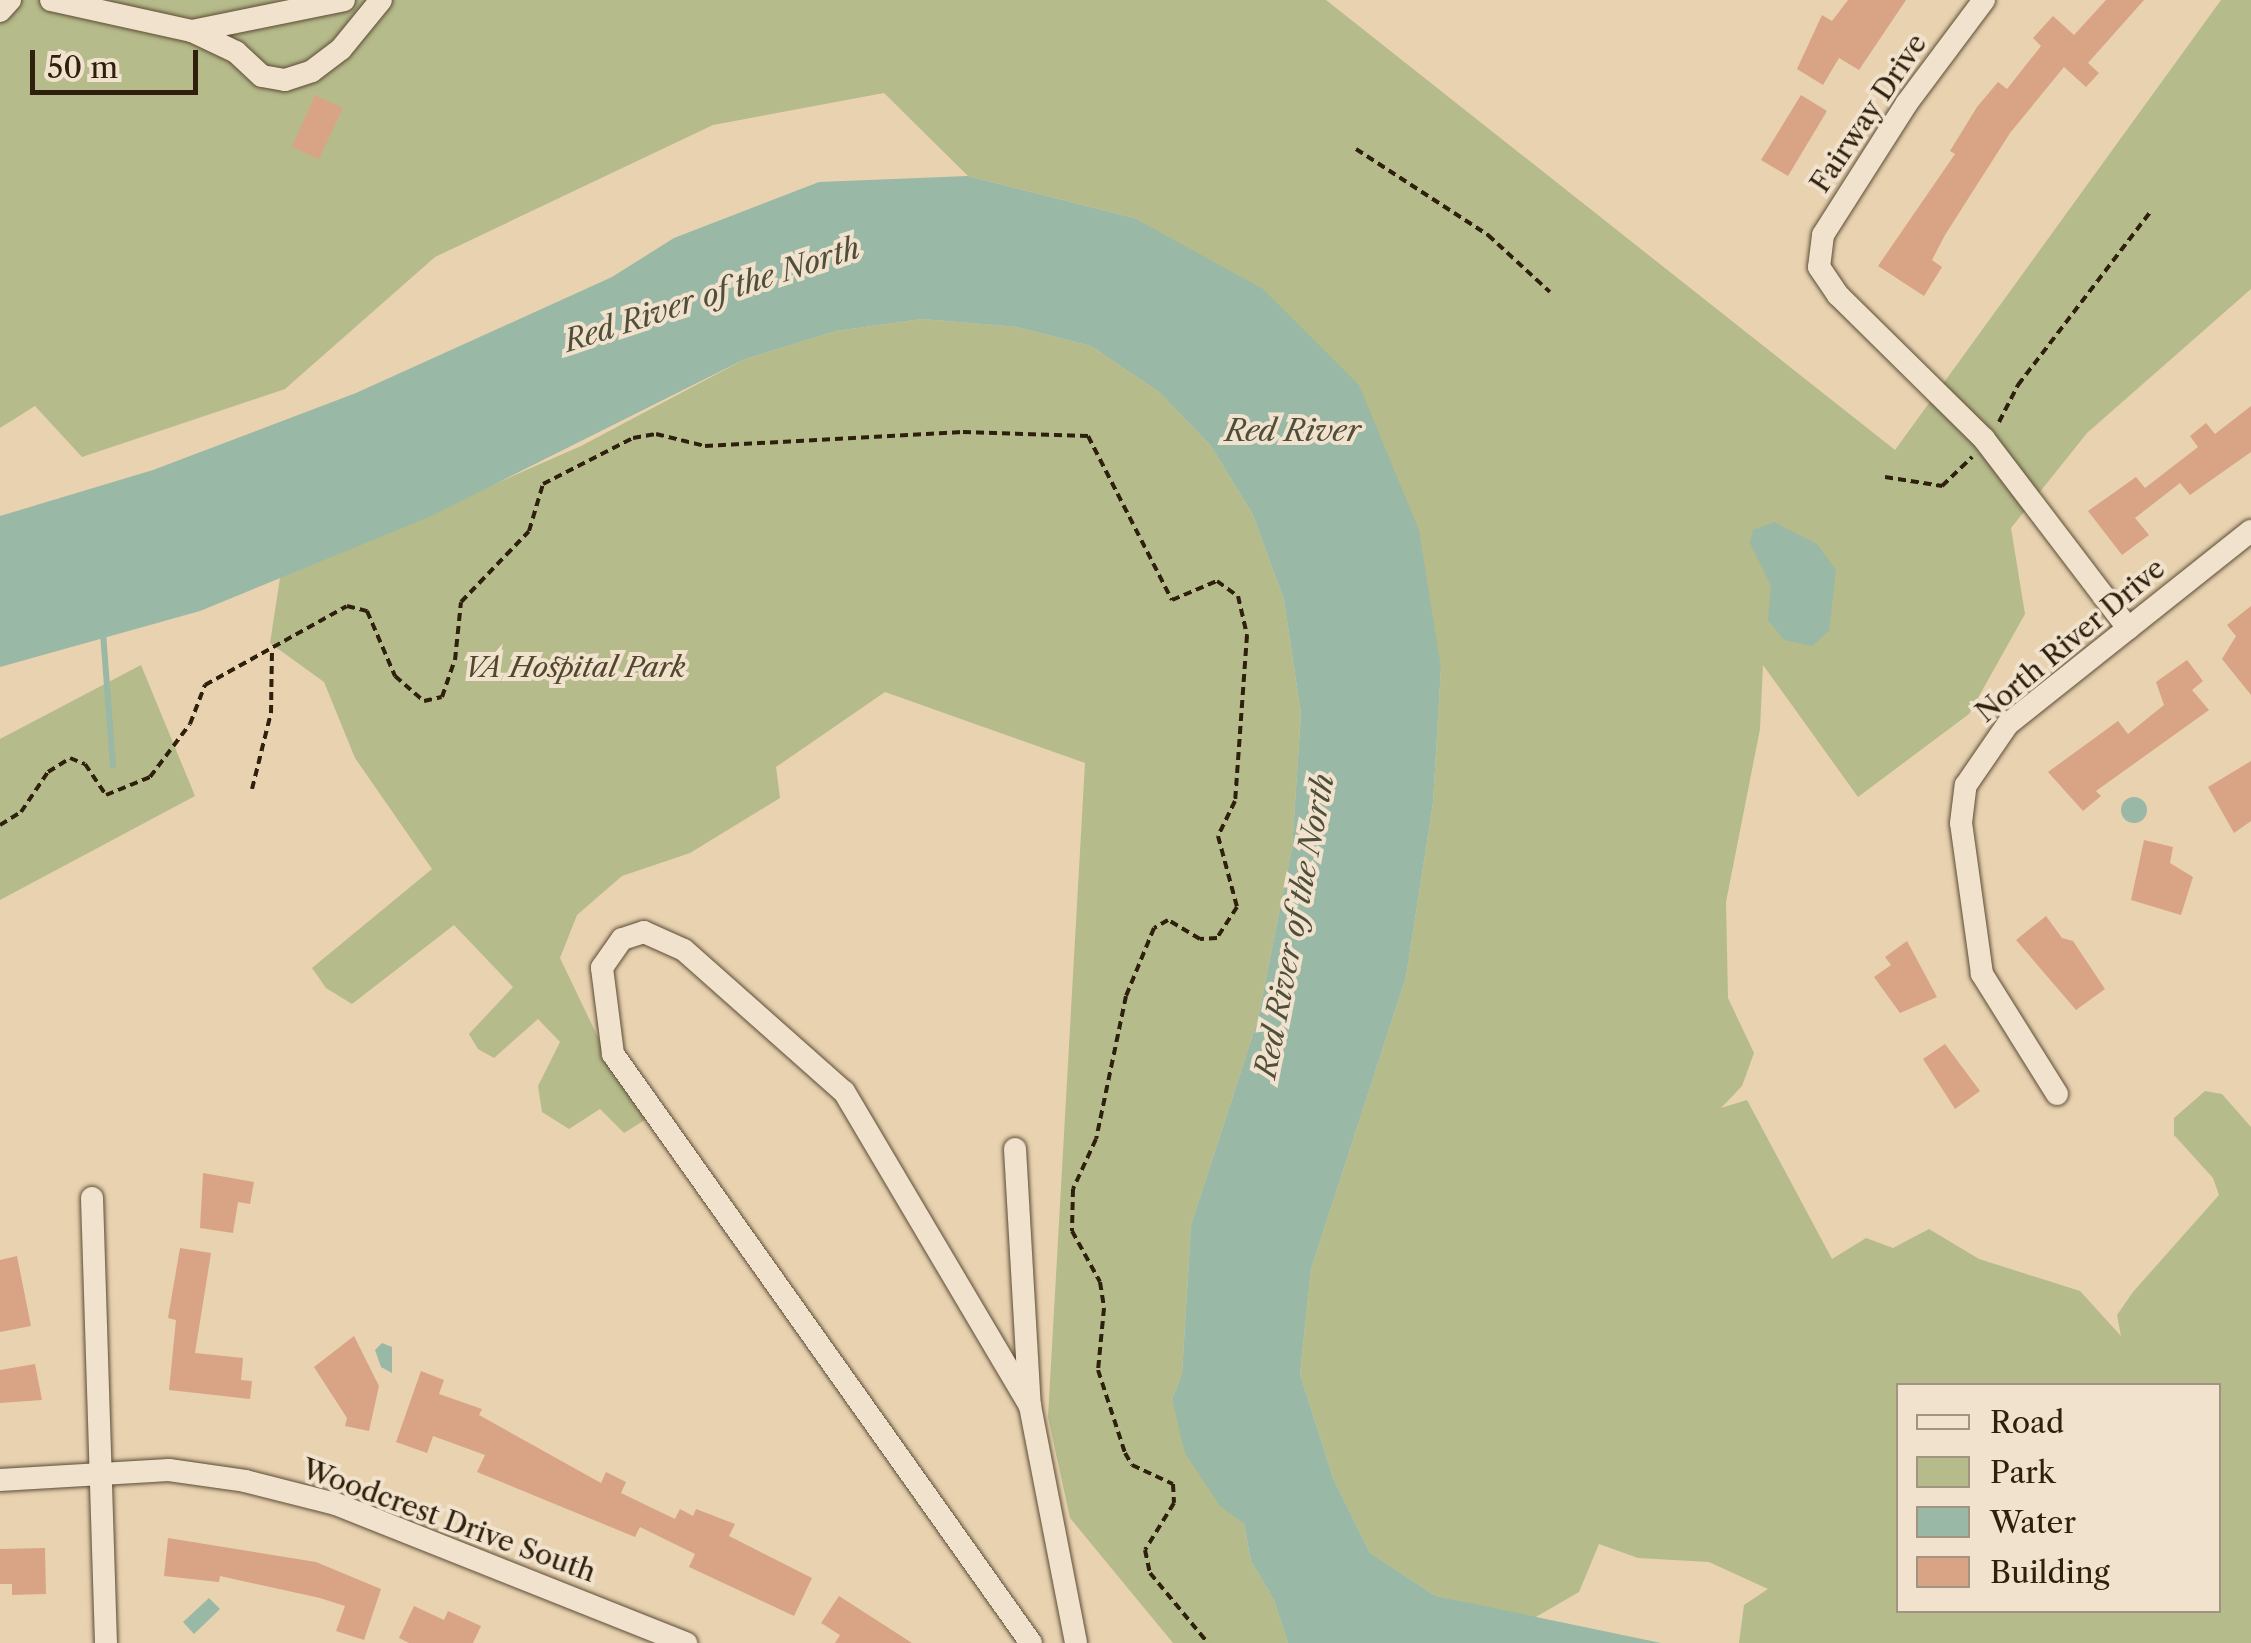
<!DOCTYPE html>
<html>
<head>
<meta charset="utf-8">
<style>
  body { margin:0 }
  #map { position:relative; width:2251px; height:1643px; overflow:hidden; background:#e8d2b0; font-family:"Libre Caslon Text",serif }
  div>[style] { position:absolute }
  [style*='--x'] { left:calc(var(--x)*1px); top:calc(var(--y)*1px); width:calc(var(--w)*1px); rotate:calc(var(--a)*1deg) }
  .green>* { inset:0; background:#b6bb8b }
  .water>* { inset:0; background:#99b8a5 }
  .round { border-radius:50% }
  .stream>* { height:6px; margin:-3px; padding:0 3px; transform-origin:3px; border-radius:3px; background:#99b8a5 }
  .building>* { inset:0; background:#d9a485 }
  .path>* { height:4px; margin-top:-2px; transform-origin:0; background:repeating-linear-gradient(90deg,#2e200d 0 8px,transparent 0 13px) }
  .roads { filter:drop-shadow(0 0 2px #5c4c36) drop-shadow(0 0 2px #5c4c36) }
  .minor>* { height:22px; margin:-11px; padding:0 11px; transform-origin:11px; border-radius:11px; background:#f0e2cc }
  span { translate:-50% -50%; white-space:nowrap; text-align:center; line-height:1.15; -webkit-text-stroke:8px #f0e2cc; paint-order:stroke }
  .street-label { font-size:28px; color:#2e200d }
  .park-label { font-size:28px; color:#50472c; font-style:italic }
  .water-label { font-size:30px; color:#4e4e3b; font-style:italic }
  .legend { position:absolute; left:1896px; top:1383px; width:325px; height:230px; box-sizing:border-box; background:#f0e2cc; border:2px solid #a29480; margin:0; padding:12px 18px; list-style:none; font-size:30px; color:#2e200d }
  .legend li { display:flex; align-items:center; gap:20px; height:50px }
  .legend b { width:50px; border:2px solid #a29480 }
  .scale { position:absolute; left:30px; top:50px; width:168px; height:45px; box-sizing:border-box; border:5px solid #2e200d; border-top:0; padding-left:12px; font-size:30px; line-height:35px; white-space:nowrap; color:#2e200d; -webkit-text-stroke:8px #f0e2cc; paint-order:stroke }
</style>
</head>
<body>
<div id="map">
  <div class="green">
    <i style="clip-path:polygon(evenodd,0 0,1326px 0,1895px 450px,2221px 0,2251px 0,2251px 289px,2087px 433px,2011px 528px,2025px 614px,1969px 714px,1858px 797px,1763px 665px,1760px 729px,1726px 902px,1728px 998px,1754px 1053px,1742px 1086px,1721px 1108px,1747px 1100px,1832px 1259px,1866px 1238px,1893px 1248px,1929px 1229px,1979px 1259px,2080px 1291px,2121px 1336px,2117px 1315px,2133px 1292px,2219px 1195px,2213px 1178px,2174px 1135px,2174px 1118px,2205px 1091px,2222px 1094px,2251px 1127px,2251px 1643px,1739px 1643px,1744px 1605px,1768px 1589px,1709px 1562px,1638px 1558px,1599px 1544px,1579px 1592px,1534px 1618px,1436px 1596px,1370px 1553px,1333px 1478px,1300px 1374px,1311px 1269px,1406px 977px,1433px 803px,1441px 668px,1134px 218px,968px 176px,884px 93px,713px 125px,435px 257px,285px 389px,82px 457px,35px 406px,0 428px,0 0,1898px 1386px,2218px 1386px,2218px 1610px,1898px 1610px,1898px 1386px)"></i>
    <i style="clip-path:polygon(922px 319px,1017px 327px,1091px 346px,1158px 391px,1211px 446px,1253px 515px,1284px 600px,1301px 714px,1292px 848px,1258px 1019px,1191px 1225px,1182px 1374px,1172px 1399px,1220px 1505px,1244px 1524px,1251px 1561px,1274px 1600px,1288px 1643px,1173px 1643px,1070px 1518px,1048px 1417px,1085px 763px,885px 692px,776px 767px,780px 798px,690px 853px,622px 876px,577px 915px,560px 958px,618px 1079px,648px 1118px,624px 1133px,600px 1109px,569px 1129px,542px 1112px,538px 1086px,560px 1042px,538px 1019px,494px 1058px,478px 1049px,469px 1034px,513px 987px,454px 925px,352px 1004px,326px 988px,312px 968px,432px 869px,355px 758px,324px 682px,270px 643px,280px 578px,581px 446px,745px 359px,836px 331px)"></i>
    <i style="clip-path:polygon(141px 665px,195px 796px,0 900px,0 739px)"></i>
  </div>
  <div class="water">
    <i style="clip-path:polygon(968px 176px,1134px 218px,1263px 289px,1359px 385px,1419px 530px,1441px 668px,1433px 803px,1406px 977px,1311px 1269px,1300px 1374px,1333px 1478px,1370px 1553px,1436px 1596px,1661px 1643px,1288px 1643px,1274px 1600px,1251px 1561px,1244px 1524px,1220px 1506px,1185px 1453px,1172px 1399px,1182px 1374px,1191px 1225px,1258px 1019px,1292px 848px,1301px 714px,1284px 600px,1253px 515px,1211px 446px,1158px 391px,1091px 346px,1017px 327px,922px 319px,836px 331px,745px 359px,429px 517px,200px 611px,0 667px,0 516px,153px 470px,356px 393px,612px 277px,674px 238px,819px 182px)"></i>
    <i style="clip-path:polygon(1774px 522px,1817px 544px,1836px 570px,1829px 631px,1812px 646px,1784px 640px,1768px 620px,1771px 586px,1750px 543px,1753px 530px)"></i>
    <i class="round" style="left:2121px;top:797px;width:26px;height:26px"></i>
    <i style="clip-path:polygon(382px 1343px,392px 1347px,392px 1373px,381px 1367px,375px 1350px)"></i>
    <i style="clip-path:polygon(209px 1598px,220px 1609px,194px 1634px,183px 1622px)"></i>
  </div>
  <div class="stream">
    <i style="--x:103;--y:633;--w:133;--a:85.7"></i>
  </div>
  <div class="building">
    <i style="clip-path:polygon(1848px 0,1906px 0,1859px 70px,1839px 58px,1823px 85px,1797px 69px,1822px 15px,1832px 21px)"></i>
    <i style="clip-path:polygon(2106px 0,2144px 0,2088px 63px,2099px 73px,2086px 87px,2064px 67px,2010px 133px,1945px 235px,1932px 260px,1942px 267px,1924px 296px,1878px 266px,1955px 154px,1950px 151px,1977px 107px,1998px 82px,2007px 89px,2041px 46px,2033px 38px,2053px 16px,2074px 35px)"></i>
    <i style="clip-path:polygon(315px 95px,343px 108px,319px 159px,292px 147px)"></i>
    <i style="clip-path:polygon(1801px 95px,1827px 111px,1788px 176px,1761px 160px)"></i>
    <i style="clip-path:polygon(2251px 406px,2251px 452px,2190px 495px,2180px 483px,2135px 518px,2149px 535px,2122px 555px,2088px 511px,2136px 477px,2145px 488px,2198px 447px,2190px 436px,2206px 423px,2215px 434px)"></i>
    <i style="clip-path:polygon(2251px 606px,2251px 695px,2222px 659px,2236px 636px,2227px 625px)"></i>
    <i style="clip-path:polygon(2187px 660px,2203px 681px,2192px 690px,2209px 710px,2096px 791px,2101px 796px,2083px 811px,2048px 772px,2118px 721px,2128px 734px,2164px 705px,2156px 682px)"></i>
    <i style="clip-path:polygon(2251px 761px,2251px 821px,2234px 833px,2208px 787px)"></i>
    <i style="clip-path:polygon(2144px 840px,2173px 847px,2170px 863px,2193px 877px,2181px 915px,2131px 900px)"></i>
    <i style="clip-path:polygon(2046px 916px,2062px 938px,2073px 941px,2105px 989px,2076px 1010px,2016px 940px)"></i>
    <i style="clip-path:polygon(1907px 941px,1937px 997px,1900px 1013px,1874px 977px,1891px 965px,1885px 957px)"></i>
    <i style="clip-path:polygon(1945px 1044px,1980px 1091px,1955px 1109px,1923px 1059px)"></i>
    <i style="clip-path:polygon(203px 1173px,254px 1182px,250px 1204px,238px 1202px,233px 1233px,200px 1228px)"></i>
    <i style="clip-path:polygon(180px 1248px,211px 1253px,195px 1353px,243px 1358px,241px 1380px,252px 1381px,250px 1399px,169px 1390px,176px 1320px,168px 1318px)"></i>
    <i style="clip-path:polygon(17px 1256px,31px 1326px,0 1332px,0 1260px)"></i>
    <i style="clip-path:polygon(354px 1336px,379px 1386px,369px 1431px,345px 1426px,347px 1418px,314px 1367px)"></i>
    <i style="clip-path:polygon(35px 1364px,42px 1400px,0 1403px,0 1370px)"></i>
    <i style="clip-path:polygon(421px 1371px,444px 1380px,439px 1394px,482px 1409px,479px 1415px,601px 1483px,606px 1472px,626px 1482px,621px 1493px,675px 1519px,680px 1509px,693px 1516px,696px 1509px,735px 1524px,729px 1536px,812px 1578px,794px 1616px,689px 1567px,695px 1554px,640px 1527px,635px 1537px,477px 1472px,485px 1455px,433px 1436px,427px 1453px,396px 1442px)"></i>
    <i style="clip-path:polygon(168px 1538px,316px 1562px,381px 1589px,364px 1640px,336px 1631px,345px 1606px,320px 1598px,220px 1576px,219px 1582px,164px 1576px)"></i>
    <i style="clip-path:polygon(45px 1548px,46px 1594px,12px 1595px,12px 1584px,0 1584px,0 1549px)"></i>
    <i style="clip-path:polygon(839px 1596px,912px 1643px,835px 1643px,840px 1635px,821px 1623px)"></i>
    <i style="clip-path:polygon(414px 1606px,444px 1620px,448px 1611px,481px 1626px,473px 1643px,409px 1643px,399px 1638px)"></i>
  </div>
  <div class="path">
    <i style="--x:1356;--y:149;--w:158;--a:33.1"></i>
    <i style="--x:1488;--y:235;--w:84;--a:42.6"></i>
    <i style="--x:1999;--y:422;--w:42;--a:-62.8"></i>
    <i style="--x:2018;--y:385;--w:219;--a:-52.6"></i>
    <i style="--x:1885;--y:477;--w:58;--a:9"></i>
    <i style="--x:1942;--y:486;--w:42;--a:-44"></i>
    <i style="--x:252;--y:789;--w:78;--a:-76"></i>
    <i style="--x:271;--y:713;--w:61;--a:-89.1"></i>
    <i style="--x:0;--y:825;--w:25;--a:-32"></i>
    <i style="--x:21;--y:812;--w:48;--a:-56"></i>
    <i style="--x:48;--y:772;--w:26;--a:-32"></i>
    <i style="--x:70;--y:758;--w:16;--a:22"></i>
    <i style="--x:85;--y:764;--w:37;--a:56"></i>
    <i style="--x:106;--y:795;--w:48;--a:-22.2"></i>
    <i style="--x:150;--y:777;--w:66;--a:-53"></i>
    <i style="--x:190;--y:724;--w:42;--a:-69"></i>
    <i style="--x:205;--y:685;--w:162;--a:-29.1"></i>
    <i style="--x:347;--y:606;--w:21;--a:14"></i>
    <i style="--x:367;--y:611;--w:71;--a:66.7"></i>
    <i style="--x:395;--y:676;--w:38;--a:41"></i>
    <i style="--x:424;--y:701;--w:18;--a:-13"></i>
    <i style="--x:442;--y:697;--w:39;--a:-71"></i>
    <i style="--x:455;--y:660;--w:58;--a:-84.1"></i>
    <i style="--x:461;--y:602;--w:98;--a:-46.2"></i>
    <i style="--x:529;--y:531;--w:49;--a:-73.4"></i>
    <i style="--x:543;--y:484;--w:101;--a:-27.1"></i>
    <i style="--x:633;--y:438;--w:23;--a:-10"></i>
    <i style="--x:656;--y:434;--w:50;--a:13.8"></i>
    <i style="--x:705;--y:446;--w:258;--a:-3.1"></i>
    <i style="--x:963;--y:432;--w:125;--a:1.8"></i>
    <i style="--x:1088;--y:436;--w:184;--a:62.9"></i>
    <i style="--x:1172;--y:600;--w:49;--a:-22.9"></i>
    <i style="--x:1217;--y:581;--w:26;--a:36"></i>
    <i style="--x:1238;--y:596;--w:40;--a:77"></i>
    <i style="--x:1247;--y:635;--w:166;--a:94.1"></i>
    <i style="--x:1235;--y:801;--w:39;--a:116"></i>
    <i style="--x:1218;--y:836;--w:73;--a:75"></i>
    <i style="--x:1237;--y:907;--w:37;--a:123"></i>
    <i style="--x:1217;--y:938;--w:17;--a:177"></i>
    <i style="--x:1200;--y:939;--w:37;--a:-149"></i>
    <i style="--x:1168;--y:920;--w:16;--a:150"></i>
    <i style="--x:1154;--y:928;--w:74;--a:112.4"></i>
    <i style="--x:1126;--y:996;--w:146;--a:101.8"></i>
    <i style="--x:1096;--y:1139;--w:55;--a:114.7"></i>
    <i style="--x:1073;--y:1189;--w:42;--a:91.4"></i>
    <i style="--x:1072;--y:1231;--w:58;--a:61.2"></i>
    <i style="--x:1100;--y:1282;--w:26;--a:81"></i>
    <i style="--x:1104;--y:1308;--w:62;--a:95.5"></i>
    <i style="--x:1098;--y:1370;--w:87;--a:72"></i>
    <i style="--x:1125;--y:1453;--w:14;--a:60"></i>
    <i style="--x:1132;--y:1465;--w:45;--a:24.9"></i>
    <i style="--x:1173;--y:1484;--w:19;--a:87"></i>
    <i style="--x:1174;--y:1503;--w:55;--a:121.7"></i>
    <i style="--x:1145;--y:1550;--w:24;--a:78"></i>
    <i style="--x:1150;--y:1573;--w:91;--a:50.4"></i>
  </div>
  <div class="roads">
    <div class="minor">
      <i style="--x:51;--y:0;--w:144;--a:12.4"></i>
      <i style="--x:192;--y:31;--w:49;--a:25.5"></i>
      <i style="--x:236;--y:52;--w:35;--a:43"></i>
      <i style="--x:262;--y:76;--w:23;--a:10"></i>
      <i style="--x:285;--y:80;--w:28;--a:-18"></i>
      <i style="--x:312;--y:71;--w:36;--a:-37"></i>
      <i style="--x:341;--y:49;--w:63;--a:-50.8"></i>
      <i style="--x:1984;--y:0;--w:129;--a:126.8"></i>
      <i style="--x:1907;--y:103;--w:156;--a:122.5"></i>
      <i style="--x:1823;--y:235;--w:32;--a:97"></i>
      <i style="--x:1819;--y:267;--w:34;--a:56"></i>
      <i style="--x:1838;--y:295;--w:205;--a:44.6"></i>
      <i style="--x:1984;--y:439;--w:238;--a:52.7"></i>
      <i style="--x:0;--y:11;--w:15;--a:-48"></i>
      <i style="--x:192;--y:31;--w:155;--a:-11.5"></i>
      <i style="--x:2057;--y:1094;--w:142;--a:-122"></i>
      <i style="--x:1982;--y:974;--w:152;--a:-97.9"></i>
      <i style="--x:1961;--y:823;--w:38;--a:-83"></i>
      <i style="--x:1966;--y:785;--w:74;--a:-55.5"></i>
      <i style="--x:2008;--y:724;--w:310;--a:-38.5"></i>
      <i style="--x:1015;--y:1149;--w:257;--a:86.7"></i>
      <i style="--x:1030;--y:1406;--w:241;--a:79"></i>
      <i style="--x:92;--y:1198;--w:445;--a:88.2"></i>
      <i style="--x:1030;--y:1406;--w:365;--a:-120.6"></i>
      <i style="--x:844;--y:1092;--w:214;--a:-138.4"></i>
      <i style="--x:684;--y:950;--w:44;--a:-155.8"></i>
      <i style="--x:644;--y:932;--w:23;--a:162"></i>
      <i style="--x:622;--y:939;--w:35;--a:125"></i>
      <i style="--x:602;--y:968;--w:87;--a:82.7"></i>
      <i style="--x:613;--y:1054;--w:722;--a:54.64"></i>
      <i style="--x:0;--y:1480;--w:169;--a:-3.4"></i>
      <i style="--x:169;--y:1470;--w:77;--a:8.2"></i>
      <i style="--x:245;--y:1481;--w:94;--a:14.2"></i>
      <i style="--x:336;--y:1504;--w:377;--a:21.7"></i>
    </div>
  </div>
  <div class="street-label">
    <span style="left:1868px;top:113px;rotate:-56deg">Fairway Drive</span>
    <span style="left:2070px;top:640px;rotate:-40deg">North River Drive</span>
    <span style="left:449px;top:1520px;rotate:20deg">Woodcrest Drive South</span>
  </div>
  <div class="park-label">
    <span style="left:575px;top:667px">VA Hospital Park</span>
  </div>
  <div class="water-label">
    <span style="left:712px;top:295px;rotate:-18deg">Red River of the North</span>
    <span style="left:1293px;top:431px">Red River</span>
    <span style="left:1295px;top:926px;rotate:-79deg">Red River of the North</span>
  </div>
  <ul class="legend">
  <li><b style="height:12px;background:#f0e2cc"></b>Road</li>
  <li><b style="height:28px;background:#b6bb8b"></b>Park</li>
  <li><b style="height:28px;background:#99b8a5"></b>Water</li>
  <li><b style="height:28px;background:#d9a485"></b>Building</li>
  </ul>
  <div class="scale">50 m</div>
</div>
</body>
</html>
